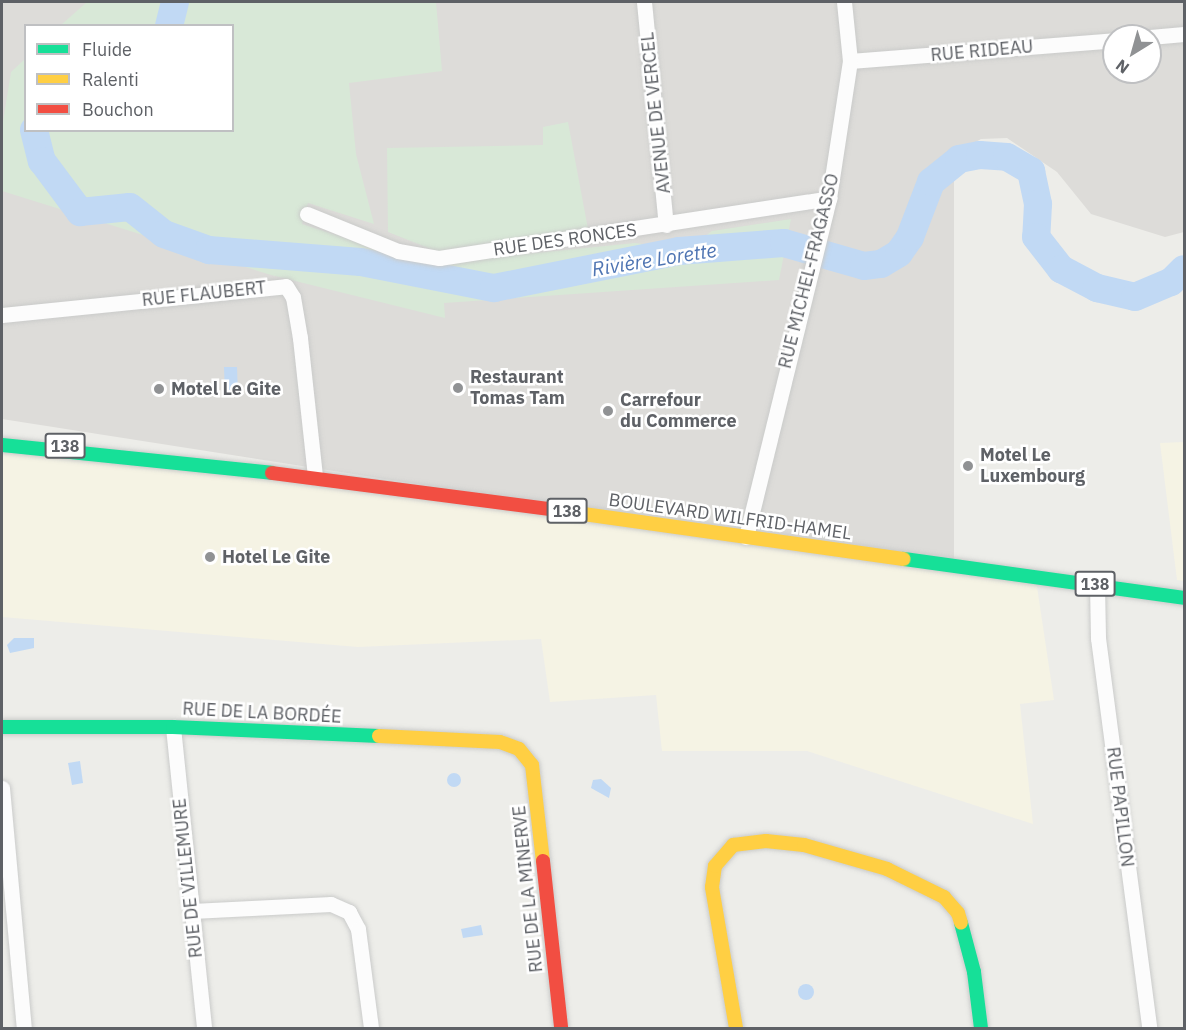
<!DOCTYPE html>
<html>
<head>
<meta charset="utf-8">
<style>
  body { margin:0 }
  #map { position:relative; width:1186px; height:1030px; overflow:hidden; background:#edede9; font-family:"IBM Plex Sans",sans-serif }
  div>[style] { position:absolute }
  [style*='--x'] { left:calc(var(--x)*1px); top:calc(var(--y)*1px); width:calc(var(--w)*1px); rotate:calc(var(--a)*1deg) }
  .commercial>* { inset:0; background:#f5f3e4 }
  .industrial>* { inset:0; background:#dddcd9 }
  .green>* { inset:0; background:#d8e8d7 }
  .water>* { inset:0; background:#c1d9f4 }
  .round { border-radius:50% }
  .river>* { height:28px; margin:-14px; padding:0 14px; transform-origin:14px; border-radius:14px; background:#c1d9f4 }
  .roads { filter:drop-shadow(0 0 2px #cacbca) drop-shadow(0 0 2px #cacbca) }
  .street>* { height:15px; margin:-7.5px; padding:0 7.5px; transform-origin:7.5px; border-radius:7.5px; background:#fcfcfc }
  .fast>* { height:14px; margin:-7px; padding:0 7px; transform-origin:7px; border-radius:7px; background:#16e098 }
  .slow>* { height:14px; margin:-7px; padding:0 7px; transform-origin:7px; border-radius:7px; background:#ffcf43 }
  .jam>* { height:14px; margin:-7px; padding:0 7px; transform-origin:7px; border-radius:7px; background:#f24e42 }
  .dots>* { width:16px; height:16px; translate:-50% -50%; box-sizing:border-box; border:3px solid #fff; border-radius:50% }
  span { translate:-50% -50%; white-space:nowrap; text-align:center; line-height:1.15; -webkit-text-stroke:5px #fff; paint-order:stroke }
  .shield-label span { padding:2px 4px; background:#fff; border:2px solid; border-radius:4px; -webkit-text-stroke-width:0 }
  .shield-label { font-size:16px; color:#5e6166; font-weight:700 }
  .street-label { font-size:18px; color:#5e6166 }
  .poi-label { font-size:18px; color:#5e6166; font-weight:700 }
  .left { translate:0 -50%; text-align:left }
  .water-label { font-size:20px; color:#4e74b2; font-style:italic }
  .frame { position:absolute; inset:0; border:3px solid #5e6166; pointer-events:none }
  .legend { position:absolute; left:24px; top:24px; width:210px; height:108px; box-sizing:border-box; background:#fff; border:2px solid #bfc0c2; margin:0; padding:8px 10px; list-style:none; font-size:18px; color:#5e6166 }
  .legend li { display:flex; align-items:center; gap:12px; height:30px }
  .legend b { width:30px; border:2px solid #bfc0c2 }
  .north { position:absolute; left:1102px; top:24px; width:60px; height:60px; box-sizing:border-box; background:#fff; border:2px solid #bfc0c2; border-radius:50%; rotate:217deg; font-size:16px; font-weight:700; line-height:24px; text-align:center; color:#5e6166 }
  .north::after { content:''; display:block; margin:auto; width:21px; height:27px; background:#909294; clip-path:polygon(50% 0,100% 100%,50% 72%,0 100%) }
</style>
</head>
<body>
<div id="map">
  <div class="commercial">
    <i style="clip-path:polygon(2px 437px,1036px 580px,1054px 700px,1020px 704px,1033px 824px,807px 751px,662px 751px,656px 695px,550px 702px,541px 639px,358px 647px,2px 617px)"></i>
    <i style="clip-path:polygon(1184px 442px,1184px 581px,1177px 580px,1160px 443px)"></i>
  </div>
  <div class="industrial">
    <i style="clip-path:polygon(evenodd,2px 2px,1184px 2px,1184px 232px,1165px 237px,1091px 214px,1057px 172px,1007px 138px,981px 139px,954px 154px,954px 568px,2px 419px,2px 2px,26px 26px,232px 26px,232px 130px,26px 130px,26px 26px,2px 2px,1114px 36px,1150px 36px,1150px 72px,1114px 72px,1114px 36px)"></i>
  </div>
  <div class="green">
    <i style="clip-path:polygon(87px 2px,436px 2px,442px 71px,349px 83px,356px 154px,374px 224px,308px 203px,302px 224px,395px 254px,446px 262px,635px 243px,687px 250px,712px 231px,791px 219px,779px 280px,444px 303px,445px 318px,271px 275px,2px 191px,2px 128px,11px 72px,25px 59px,26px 130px,232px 130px,232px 26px,61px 25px)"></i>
    <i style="clip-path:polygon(568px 122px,588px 229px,441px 253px,388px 232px,387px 148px,543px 145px,543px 127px)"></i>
  </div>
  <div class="water">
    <i style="clip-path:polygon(224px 367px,237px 367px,238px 395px,225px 395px)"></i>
    <i style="clip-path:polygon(14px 638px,34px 638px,34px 648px,10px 653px,7px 645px)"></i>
    <i style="clip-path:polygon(80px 761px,83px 783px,72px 785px,68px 763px)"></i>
    <i class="round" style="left:447px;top:773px;width:14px;height:14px"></i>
    <i style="clip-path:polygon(601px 779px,611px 788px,609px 798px,591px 788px,593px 780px)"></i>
    <i style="clip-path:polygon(481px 925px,483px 935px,463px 938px,461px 929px)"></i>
    <i class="round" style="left:798px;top:984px;width:16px;height:16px"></i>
  </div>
  <div class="river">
    <i style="--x:169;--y:26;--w:25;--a:-76"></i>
    <i style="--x:34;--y:130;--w:32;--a:76"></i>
    <i style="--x:42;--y:161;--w:64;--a:53.3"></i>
    <i style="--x:80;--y:212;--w:50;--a:-5.7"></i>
    <i style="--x:130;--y:207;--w:43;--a:38.5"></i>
    <i style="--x:164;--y:234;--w:48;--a:19.6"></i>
    <i style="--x:209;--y:250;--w:152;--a:4.5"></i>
    <i style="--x:361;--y:262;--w:136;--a:11.1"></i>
    <i style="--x:494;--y:288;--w:189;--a:-11.3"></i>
    <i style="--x:679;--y:251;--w:105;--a:-4.4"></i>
    <i style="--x:784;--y:243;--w:83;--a:16"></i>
    <i style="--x:864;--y:266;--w:17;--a:-7"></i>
    <i style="--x:881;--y:264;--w:21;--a:-31"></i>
    <i style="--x:899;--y:253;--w:19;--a:-55"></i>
    <i style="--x:910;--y:237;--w:59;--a:-69.1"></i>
    <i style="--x:931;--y:182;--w:36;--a:-39"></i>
    <i style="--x:959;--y:159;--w:21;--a:-11"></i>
    <i style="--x:980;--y:155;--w:27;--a:4"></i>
    <i style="--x:1007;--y:157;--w:28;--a:30"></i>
    <i style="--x:1031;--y:171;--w:34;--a:78"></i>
    <i style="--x:1038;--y:204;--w:33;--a:93"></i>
    <i style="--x:1036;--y:237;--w:41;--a:52"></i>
    <i style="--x:1061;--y:269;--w:41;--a:27.8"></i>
    <i style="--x:1097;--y:288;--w:39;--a:13"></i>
    <i style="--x:1135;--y:297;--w:39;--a:-23"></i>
    <i style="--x:1171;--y:282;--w:18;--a:-45"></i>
  </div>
  <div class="roads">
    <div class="street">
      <i style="--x:644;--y:2;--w:224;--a:84.4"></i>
      <i style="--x:1150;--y:37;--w:34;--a:-5"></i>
      <i style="--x:850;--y:61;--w:265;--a:-4.5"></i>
      <i style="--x:307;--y:214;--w:98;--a:22.1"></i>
      <i style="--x:398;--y:251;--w:42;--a:9.7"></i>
      <i style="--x:439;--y:258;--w:395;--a:-8.7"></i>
      <i style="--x:2;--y:315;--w:285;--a:-5.8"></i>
      <i style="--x:286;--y:286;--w:13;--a:58"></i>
      <i style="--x:293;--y:297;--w:42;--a:80.3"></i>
      <i style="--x:300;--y:338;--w:140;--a:83.8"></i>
      <i style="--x:746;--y:537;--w:349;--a:-76.2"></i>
      <i style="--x:829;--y:198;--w:139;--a:-81.3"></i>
      <i style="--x:850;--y:61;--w:59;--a:-95.8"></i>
      <i style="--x:1097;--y:585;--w:53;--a:88.9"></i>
      <i style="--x:1098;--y:638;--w:393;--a:82.5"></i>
      <i style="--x:173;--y:727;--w:303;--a:84.1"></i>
      <i style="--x:2;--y:788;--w:241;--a:84.8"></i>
      <i style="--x:192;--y:911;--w:139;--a:-2.9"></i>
      <i style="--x:331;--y:904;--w:20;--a:24"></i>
      <i style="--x:349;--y:912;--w:19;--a:62"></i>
      <i style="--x:358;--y:929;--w:100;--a:82.5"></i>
    </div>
    <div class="fast">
      <i style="--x:2;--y:445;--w:271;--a:5.9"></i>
      <i style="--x:904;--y:559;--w:283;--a:7.9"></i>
      <i style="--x:2;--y:727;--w:171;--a:0"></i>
      <i style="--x:173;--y:727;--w:206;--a:2.5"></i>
      <i style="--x:961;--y:923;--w:51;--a:75.1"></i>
      <i style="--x:974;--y:972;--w:56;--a:82.9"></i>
    </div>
    <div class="slow">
      <i style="--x:555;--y:510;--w:352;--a:8"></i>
      <i style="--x:379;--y:736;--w:121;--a:2.8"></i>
      <i style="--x:500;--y:742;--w:20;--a:20"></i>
      <i style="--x:519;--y:749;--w:21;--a:51"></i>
      <i style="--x:532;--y:765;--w:97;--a:83.5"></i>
      <i style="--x:736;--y:1028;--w:143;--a:-99.7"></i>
      <i style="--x:712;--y:887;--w:21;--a:-82"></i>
      <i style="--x:715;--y:866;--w:28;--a:-49"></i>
      <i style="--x:733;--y:845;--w:33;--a:-7"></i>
      <i style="--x:766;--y:841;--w:38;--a:6"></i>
      <i style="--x:804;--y:845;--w:86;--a:16.1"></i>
      <i style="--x:887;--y:869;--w:64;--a:26.2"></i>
      <i style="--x:944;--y:897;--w:21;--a:49"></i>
      <i style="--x:958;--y:913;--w:10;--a:73"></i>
    </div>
    <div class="jam">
      <i style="--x:272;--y:473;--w:285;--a:7.4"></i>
      <i style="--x:543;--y:861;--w:168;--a:83.8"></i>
    </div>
  </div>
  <div class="dots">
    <i style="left:458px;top:388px;background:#909294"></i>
    <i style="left:159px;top:389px;background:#909294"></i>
    <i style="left:608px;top:411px;background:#909294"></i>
    <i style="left:968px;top:466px;background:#909294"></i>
    <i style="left:210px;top:557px;background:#909294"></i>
  </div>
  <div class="shield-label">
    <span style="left:65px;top:446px">138</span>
    <span style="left:567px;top:511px">138</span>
    <span style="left:1095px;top:584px">138</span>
  </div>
  <div class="street-label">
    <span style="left:982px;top:51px;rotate:-5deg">RUE RIDEAU</span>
    <span style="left:656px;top:113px;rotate:-96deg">AVENUE DE VERCEL</span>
    <span style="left:565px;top:240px;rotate:-8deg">RUE DES RONCES</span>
    <span style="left:809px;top:271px;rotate:-76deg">RUE MICHEL-FRAGASSO</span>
    <span style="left:204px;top:294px;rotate:-6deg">RUE FLAUBERT</span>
    <span style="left:730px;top:517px;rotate:8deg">BOULEVARD WILFRID-HAMEL</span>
    <span style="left:262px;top:713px;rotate:3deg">RUE DE LA BORDÉE</span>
    <span style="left:1120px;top:807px;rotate:83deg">RUE PAPILLON</span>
    <span style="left:188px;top:878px;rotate:-96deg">RUE DE VILLEMURE</span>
    <span style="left:528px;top:889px;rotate:-96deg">RUE DE LA MINERVE</span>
  </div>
  <div class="poi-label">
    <span class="left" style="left:470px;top:388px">Restaurant<br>Tomas Tam</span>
    <span class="left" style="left:171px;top:389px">Motel Le Gite</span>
    <span class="left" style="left:620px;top:411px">Carrefour<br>du Commerce</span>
    <span class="left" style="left:980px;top:466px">Motel Le<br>Luxembourg</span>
    <span class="left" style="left:222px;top:557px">Hotel Le Gite</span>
  </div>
  <div class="water-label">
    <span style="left:654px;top:259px;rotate:-9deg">Rivière Lorette</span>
  </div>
  <div class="frame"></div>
  <ul class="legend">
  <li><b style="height:8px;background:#16e098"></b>Fluide</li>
  <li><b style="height:8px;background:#ffcf43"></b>Ralenti</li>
  <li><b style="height:8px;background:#f24e42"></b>Bouchon</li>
  </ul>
  <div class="north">N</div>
</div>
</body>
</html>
